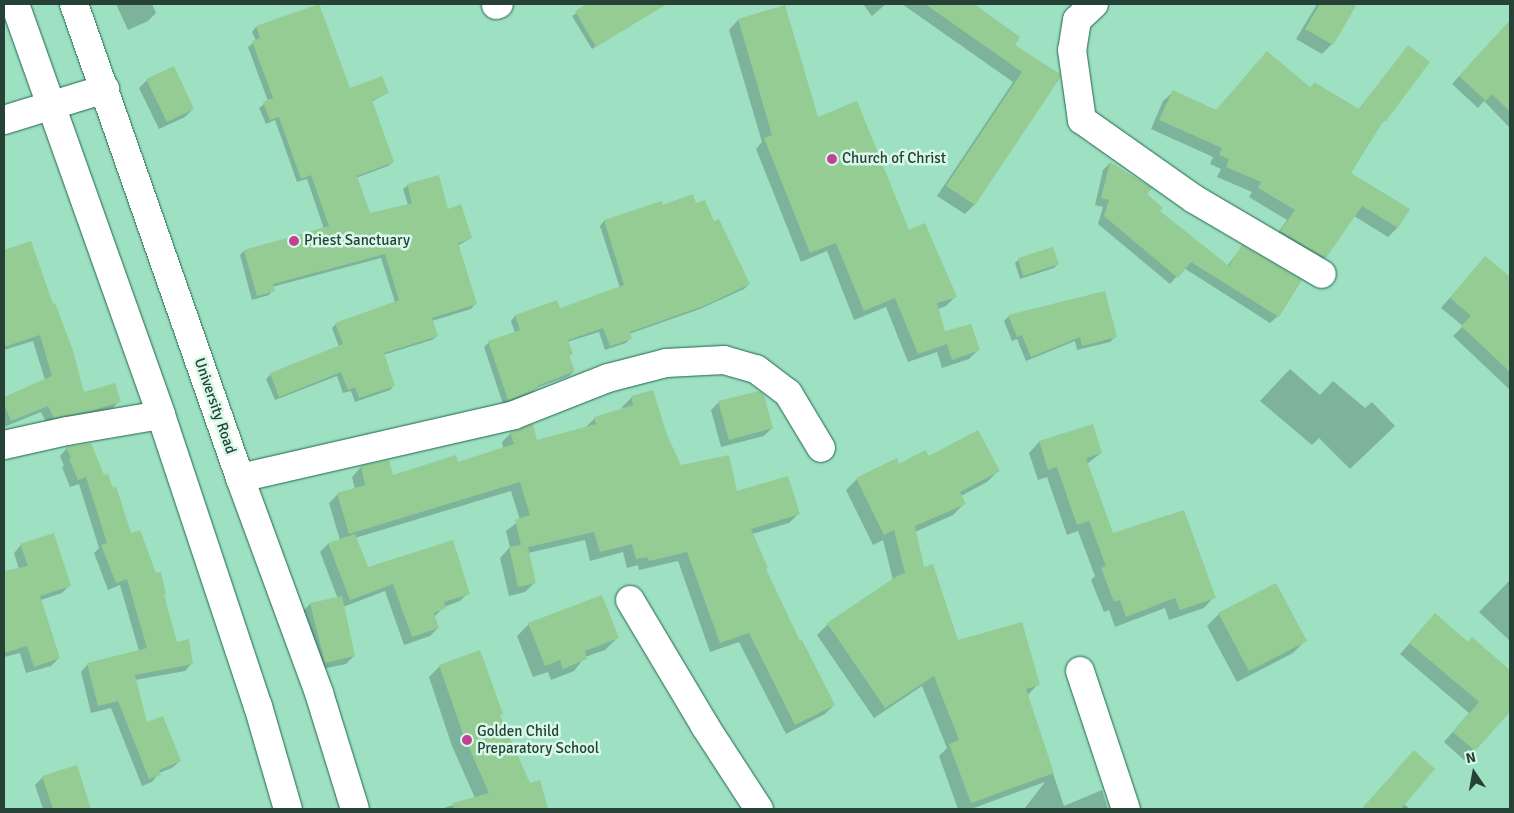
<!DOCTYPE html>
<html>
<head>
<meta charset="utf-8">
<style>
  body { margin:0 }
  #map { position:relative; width:1514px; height:813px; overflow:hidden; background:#9de0c2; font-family:Signika,sans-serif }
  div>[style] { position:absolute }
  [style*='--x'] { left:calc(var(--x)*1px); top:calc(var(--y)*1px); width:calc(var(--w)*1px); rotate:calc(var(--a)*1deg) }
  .shadow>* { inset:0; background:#0003 }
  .building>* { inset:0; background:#94cc94 }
  .roads { filter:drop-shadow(0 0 1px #21664c) drop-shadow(0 0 1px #21664c) }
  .minor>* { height:28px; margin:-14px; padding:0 14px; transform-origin:14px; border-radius:14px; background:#fff }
  .tertiary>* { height:28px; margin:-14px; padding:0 14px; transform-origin:14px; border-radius:14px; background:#fff }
  .trunk>* { height:28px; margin:-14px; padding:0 14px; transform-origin:14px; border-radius:14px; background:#fff }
  .dots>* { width:14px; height:14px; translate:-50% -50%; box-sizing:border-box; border:2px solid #d8f9e9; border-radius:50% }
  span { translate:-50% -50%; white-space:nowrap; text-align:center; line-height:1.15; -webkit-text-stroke:5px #d8f9e9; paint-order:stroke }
  .poi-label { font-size:15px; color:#264135 }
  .left { translate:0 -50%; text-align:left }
  .street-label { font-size:15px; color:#264135 }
  .frame { position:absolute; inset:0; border:5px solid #264135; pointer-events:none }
  .north { position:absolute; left:1449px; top:748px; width:50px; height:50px; -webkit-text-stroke:4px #d8f9e9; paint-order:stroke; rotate:348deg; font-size:14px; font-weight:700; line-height:20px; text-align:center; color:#264135 }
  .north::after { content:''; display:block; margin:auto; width:18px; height:22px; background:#264135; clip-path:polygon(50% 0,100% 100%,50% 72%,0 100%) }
</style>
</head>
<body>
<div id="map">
  <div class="shadow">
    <i style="clip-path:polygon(116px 4px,152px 4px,156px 13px,148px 21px,128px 30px)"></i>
    <i style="clip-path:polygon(590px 4px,653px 4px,656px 9px,592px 49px,572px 16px)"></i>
    <i style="clip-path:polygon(863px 4px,886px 4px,872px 16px)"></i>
    <i style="clip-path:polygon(902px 4px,973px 4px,1018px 37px,1013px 45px,1059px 77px,974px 205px,965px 214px,937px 196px,1013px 82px)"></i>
    <i style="clip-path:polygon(1317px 4px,1355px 4px,1332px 44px,1322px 54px,1296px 39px)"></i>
    <i style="clip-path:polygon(738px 20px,909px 232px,955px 297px,946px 306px,938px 309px,944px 332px,978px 350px,969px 359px,942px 368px,937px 352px,908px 362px,886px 307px,854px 320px,827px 251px,801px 262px,756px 149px,762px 142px,729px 30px)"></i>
    <i style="clip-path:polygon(256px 27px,349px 90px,387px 93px,371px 102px,393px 162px,388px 166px,356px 178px,369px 215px,408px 205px,403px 189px,408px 185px,447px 210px,471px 238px,457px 246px,475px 304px,471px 309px,432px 321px,437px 336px,432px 340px,383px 355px,394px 385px,390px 390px,355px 402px,351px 391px,343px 393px,337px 376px,275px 400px,266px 379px,271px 374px,339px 347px,332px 328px,336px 324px,395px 302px,381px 258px,272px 287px,273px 290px,269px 295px,252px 300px,240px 255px,244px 251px,324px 229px,307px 179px,297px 182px,275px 120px,266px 124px,259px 108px,268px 101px,248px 47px,256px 41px,252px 32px)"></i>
    <i style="clip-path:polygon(1510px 29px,1510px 128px,1484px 101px,1478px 108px,1452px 84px,1494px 38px)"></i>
    <i style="clip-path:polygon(1408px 47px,1385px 120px,1377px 128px,1349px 174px,1408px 210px,1397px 228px,1388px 237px,1354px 216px,1325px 258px,1316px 267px,1272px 241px,1287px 220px,1249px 197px,1252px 192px,1217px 177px,1221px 169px,1210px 164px,1213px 157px,1151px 129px,1163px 101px,1173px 92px,1215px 111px,1310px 88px,1314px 84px,1358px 110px)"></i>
    <i style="clip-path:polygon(147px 80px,193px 109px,185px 117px,159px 129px,139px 88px)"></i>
    <i style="clip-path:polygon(1110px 163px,1145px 194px,1158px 211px,1227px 266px,1242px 247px,1300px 281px,1278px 316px,1270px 323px,1184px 268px,1170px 284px,1098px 224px,1103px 207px,1095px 205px,1103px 170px)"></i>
    <i style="clip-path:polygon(696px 205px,713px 223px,749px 284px,744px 289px,700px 309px,629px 334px,631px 338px,626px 343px,605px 350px,599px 332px,567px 342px,571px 354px,568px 357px,574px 371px,569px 376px,536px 388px,532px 393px,503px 404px,484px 347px,489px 342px,515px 333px,511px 321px,515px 316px,560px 310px,620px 288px,600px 226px,604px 221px,663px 207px)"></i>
    <i style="clip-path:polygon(30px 243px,83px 393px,119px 401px,113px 408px,82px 418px,47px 424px,41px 412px,4px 427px,4px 398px,45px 380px,33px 341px,4px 350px,4px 251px)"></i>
    <i style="clip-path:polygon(1052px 248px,1058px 264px,1054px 268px,1020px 279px,1015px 263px,1018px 260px)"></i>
    <i style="clip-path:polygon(1485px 257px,1510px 277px,1510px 390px,1453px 336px,1463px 326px,1441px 308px)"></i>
    <i style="clip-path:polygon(1009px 316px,1115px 337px,1110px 342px,1077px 350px,1075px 341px,1026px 361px,1017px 339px,1012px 341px,1004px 321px)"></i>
    <i style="clip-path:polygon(1290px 369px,1320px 395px,1333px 381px,1365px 408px,1372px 402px,1395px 426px,1350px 469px,1319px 438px,1312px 445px,1260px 401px)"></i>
    <i style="clip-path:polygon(632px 397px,666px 436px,680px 467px,736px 493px,798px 514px,789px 523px,752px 534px,765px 569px,799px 643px,834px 705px,825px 714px,786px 734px,739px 642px,710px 652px,678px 561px,639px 570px,638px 565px,627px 568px,623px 552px,590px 561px,585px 540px,528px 553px,534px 583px,525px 592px,509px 596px,500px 558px,510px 547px,506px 531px,520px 520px,511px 491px,355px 538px,367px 569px,468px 593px,460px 601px,444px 607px,434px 617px,438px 628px,430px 636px,404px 645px,385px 591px,343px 607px,354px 656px,346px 664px,317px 670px,302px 612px,310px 604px,338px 599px,320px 552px,328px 544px,340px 540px,329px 503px,338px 494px,355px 489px,352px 477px,361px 467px,388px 461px,392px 477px,457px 464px,503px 448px,502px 442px,511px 433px,537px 441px,585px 428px,595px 418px,623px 410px,622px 407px)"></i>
    <i style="clip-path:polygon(719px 402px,772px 428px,764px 436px,721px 447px,711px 410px)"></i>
    <i style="clip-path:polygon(1039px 442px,1101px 453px,1087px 464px,1112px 535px,1214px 597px,1204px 608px,1169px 620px,1165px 608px,1115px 627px,1109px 610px,1104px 612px,1091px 580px,1095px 576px,1078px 531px,1067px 535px,1047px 477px,1038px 480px,1029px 453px)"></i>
    <i style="clip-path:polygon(67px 448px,130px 535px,163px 596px,176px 643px,192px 663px,185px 671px,135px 680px,146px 724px,180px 761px,172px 768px,159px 773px,152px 782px,142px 786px,111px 708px,91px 713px,81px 672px,88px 664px,139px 651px,120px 585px,108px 590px,94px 553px,99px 548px,79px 484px,70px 487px,62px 467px,64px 466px,60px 456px)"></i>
    <i style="clip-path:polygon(928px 458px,998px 471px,987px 482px,961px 496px,964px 504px,953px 515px,915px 532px,923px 568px,957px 642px,1038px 684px,1027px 696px,1064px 806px,1102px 790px,1108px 809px,1024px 809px,1045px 782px,971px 809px,958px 809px,939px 756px,947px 748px,922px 686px,874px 718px,817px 635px,828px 624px,893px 580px,883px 540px,873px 545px,846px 490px,857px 479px)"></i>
    <i style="clip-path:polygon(21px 545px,70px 585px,62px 593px,41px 600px,59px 658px,51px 666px,26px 673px,20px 653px,4px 657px,4px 573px,19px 569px,14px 553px)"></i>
    <i style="clip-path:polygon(1510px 580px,1510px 641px,1479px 612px)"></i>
    <i style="clip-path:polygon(1219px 614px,1305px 641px,1293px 653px,1237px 682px,1207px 626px)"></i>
    <i style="clip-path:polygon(1435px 615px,1468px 643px,1472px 639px,1510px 671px,1510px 710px,1464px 760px,1444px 742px,1469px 713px,1400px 654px)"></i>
    <i style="clip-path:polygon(529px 624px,617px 638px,605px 650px,585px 657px,574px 671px,551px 680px,548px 672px,533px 677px,517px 636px)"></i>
    <i style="clip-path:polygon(440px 666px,499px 716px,529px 784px,540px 781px,547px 809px,441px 809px,475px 798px,452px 746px,429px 677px)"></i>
    <i style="clip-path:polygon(1403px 763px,1404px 804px,1410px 809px,1362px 809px)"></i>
    <i style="clip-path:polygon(76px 766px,90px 809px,43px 809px,35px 785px,43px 777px)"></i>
  </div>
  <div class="building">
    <i style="clip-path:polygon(319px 4px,350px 88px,382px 76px,389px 93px,372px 100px,394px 162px,357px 176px,370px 213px,412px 203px,407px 184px,439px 175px,448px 209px,461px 204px,472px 238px,458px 243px,477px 304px,432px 318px,438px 336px,384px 353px,395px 386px,359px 398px,355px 387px,348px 390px,341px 372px,279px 397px,270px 373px,343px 344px,335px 323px,399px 300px,385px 254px,273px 284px,275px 291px,257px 296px,244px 250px,329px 226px,311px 175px,301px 179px,279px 117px,270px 120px,263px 102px,273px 98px,252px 41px,260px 38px,256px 26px)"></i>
    <i style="clip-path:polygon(587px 4px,667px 4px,596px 47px,575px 11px)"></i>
    <i style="clip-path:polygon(925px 4px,974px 4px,1020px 37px,1015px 45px,1060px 74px,1060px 78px,975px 205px,946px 186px,1022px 72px)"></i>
    <i style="clip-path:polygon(1320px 4px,1357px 4px,1333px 45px,1305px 29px)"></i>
    <i style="clip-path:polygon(785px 5px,818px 117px,857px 101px,909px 230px,925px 223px,957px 297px,937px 303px,945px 331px,971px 324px,980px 350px,952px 360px,947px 344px,918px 354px,895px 298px,864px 311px,836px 243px,810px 253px,764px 138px,772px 135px,738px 19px)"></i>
    <i style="clip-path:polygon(1510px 20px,1510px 112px,1492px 94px,1486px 101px,1459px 76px)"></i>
    <i style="clip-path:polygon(1408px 45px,1430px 62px,1386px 121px,1384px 120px,1351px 173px,1410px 209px,1398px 228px,1362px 206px,1326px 258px,1280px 231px,1295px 210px,1258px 188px,1261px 182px,1226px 167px,1229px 159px,1219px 155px,1222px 148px,1159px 120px,1173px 90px,1216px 110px,1267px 51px,1311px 88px,1314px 82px,1359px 109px)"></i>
    <i style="clip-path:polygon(174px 66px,194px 109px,167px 122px,146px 79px)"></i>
    <i style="clip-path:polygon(1110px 162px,1152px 188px,1147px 194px,1163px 208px,1160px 211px,1229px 266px,1242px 245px,1302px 280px,1279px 317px,1191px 262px,1178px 278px,1104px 216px,1109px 200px,1101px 198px)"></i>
    <i style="clip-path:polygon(693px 194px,696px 203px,705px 200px,714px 221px,719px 219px,750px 284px,706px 305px,630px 332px,632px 339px,610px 346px,603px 328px,568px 340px,573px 354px,569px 355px,575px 371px,537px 386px,538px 389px,508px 400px,488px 341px,520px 330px,515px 315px,557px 300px,560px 308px,624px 285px,604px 220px,662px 201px,663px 205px)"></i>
    <i style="clip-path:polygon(31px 241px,53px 304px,55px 303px,73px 351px,84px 392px,115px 383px,121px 402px,90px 411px,54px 418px,48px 406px,11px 421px,4px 404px,4px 397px,52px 376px,40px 335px,4px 347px,4px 250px)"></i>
    <i style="clip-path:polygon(1053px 247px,1059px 264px,1023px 276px,1018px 258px)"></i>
    <i style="clip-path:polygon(1485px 256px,1510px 277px,1510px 372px,1461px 326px,1471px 316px,1450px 298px)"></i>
    <i style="clip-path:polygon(1105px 291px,1117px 337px,1082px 346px,1080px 337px,1031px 357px,1022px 335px,1017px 337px,1008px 315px)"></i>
    <i style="clip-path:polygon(653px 390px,667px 435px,681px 465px,729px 455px,737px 491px,788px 476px,800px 514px,751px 529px,768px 568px,766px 569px,800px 641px,802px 640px,835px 705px,795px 725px,749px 633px,720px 643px,687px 552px,649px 561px,647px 557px,636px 559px,632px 544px,600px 552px,594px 532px,528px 547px,536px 583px,518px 587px,509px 547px,521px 545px,515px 520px,530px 515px,520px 482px,349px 534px,337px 493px,365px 485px,361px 466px,389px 460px,393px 475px,456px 455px,458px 462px,514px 444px,510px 432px,533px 424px,537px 440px,596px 424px,594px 417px,633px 405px,631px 396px)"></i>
    <i style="clip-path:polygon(759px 391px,764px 395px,773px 428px,729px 440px,718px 401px)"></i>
    <i style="clip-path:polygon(1093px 424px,1102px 453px,1086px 458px,1113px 533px,1184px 510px,1216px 598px,1180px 610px,1175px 598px,1126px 617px,1120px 600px,1114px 602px,1101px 568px,1106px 566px,1089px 521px,1077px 525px,1057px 467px,1048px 470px,1039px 441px)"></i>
    <i style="clip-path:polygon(978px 430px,1000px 471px,960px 492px,966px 504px,915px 526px,924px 567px,933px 564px,958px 640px,1022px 622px,1040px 685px,1026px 689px,1054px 773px,971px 803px,949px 744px,959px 740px,934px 676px,885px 708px,827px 623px,897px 576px,905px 573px,894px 530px,884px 535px,856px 478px,897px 458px,899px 464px,925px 450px,929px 456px)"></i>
    <i style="clip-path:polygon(91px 443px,104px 475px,108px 474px,113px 488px,116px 486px,131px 533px,140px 530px,156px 573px,161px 572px,166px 594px,164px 595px,177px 642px,189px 639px,193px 664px,135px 675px,147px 722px,163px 716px,181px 761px,159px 770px,161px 775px,149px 779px,118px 701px,98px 706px,87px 663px,147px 648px,127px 579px,116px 583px,101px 545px,107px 543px,86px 477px,78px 480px,69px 459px,71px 458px,66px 447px)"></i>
    <i style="clip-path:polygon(54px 533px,71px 586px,40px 596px,60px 658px,34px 667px,27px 646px,4px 653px,4px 571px,28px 566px,20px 544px)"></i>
    <i style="clip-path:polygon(355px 534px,368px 567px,453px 540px,470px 594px,444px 602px,446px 608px,434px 613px,439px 628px,412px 637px,393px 584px,350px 600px,328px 543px)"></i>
    <i style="clip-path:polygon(1276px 583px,1307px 641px,1249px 671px,1218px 613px)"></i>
    <i style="clip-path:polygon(602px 595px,619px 638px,585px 651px,587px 659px,563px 669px,560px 660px,545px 666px,528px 623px)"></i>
    <i style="clip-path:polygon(342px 596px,355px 656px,325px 663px,310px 603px)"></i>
    <i style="clip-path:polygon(1435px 613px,1468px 642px,1472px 637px,1510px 670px,1510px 712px,1475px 751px,1453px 732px,1479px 702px,1409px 643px)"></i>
    <i style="clip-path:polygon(480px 650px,503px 714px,500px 715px,530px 783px,540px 780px,548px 809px,454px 809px,453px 803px,489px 793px,463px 734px,439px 665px)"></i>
    <i style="clip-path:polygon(1414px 750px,1435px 769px,1401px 809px,1362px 809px)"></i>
    <i style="clip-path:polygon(77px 765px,91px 809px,53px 809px,42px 776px)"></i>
  </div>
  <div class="roads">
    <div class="minor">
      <i style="--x:1094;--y:4;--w:23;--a:137"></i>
      <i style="--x:1077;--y:20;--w:30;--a:99"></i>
      <i style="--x:1072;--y:50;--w:71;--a:81.9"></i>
      <i style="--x:1082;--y:120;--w:137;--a:35.2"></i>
      <i style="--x:1194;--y:199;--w:148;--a:30.4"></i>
      <i style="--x:496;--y:5;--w:3;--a:-18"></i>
      <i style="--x:4;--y:445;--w:65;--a:-12.5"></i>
      <i style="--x:67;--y:431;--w:95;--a:-9.7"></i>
      <i style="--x:240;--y:478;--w:281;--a:-12.9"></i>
      <i style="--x:514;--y:415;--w:101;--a:-21.5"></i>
      <i style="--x:608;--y:378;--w:60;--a:-14.5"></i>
      <i style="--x:666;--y:363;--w:58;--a:-3"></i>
      <i style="--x:724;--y:360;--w:33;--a:16"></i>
      <i style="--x:756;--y:369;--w:40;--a:37"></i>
      <i style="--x:788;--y:393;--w:64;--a:59"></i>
      <i style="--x:630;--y:600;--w:147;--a:59.2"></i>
      <i style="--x:705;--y:726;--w:99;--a:57"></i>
      <i style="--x:1080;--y:671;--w:145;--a:71.6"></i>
    </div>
    <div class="tertiary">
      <i style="--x:4;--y:120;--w:106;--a:-17.1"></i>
    </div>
    <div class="trunk">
      <i style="--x:15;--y:4;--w:436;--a:70.4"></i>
      <i style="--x:161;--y:415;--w:307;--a:71.6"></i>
      <i style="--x:258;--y:706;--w:107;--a:73.8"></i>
      <i style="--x:74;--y:4;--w:502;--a:70.7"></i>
      <i style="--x:240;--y:478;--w:229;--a:69.8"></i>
      <i style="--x:319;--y:693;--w:121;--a:72.8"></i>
    </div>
  </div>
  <div class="dots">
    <i style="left:832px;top:159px;background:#bf4393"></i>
    <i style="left:294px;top:241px;background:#bf4393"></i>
    <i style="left:467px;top:740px;background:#bf4393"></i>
  </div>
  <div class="poi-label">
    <span class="left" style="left:842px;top:159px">Church of Christ</span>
    <span class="left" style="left:304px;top:241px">Priest Sanctuary</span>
    <span class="left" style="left:477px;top:740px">Golden Child<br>Preparatory School</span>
  </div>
  <div class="street-label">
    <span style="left:215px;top:406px;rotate:71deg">University Road</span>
  </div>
  <div class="frame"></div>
  <div class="north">N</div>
</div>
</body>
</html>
